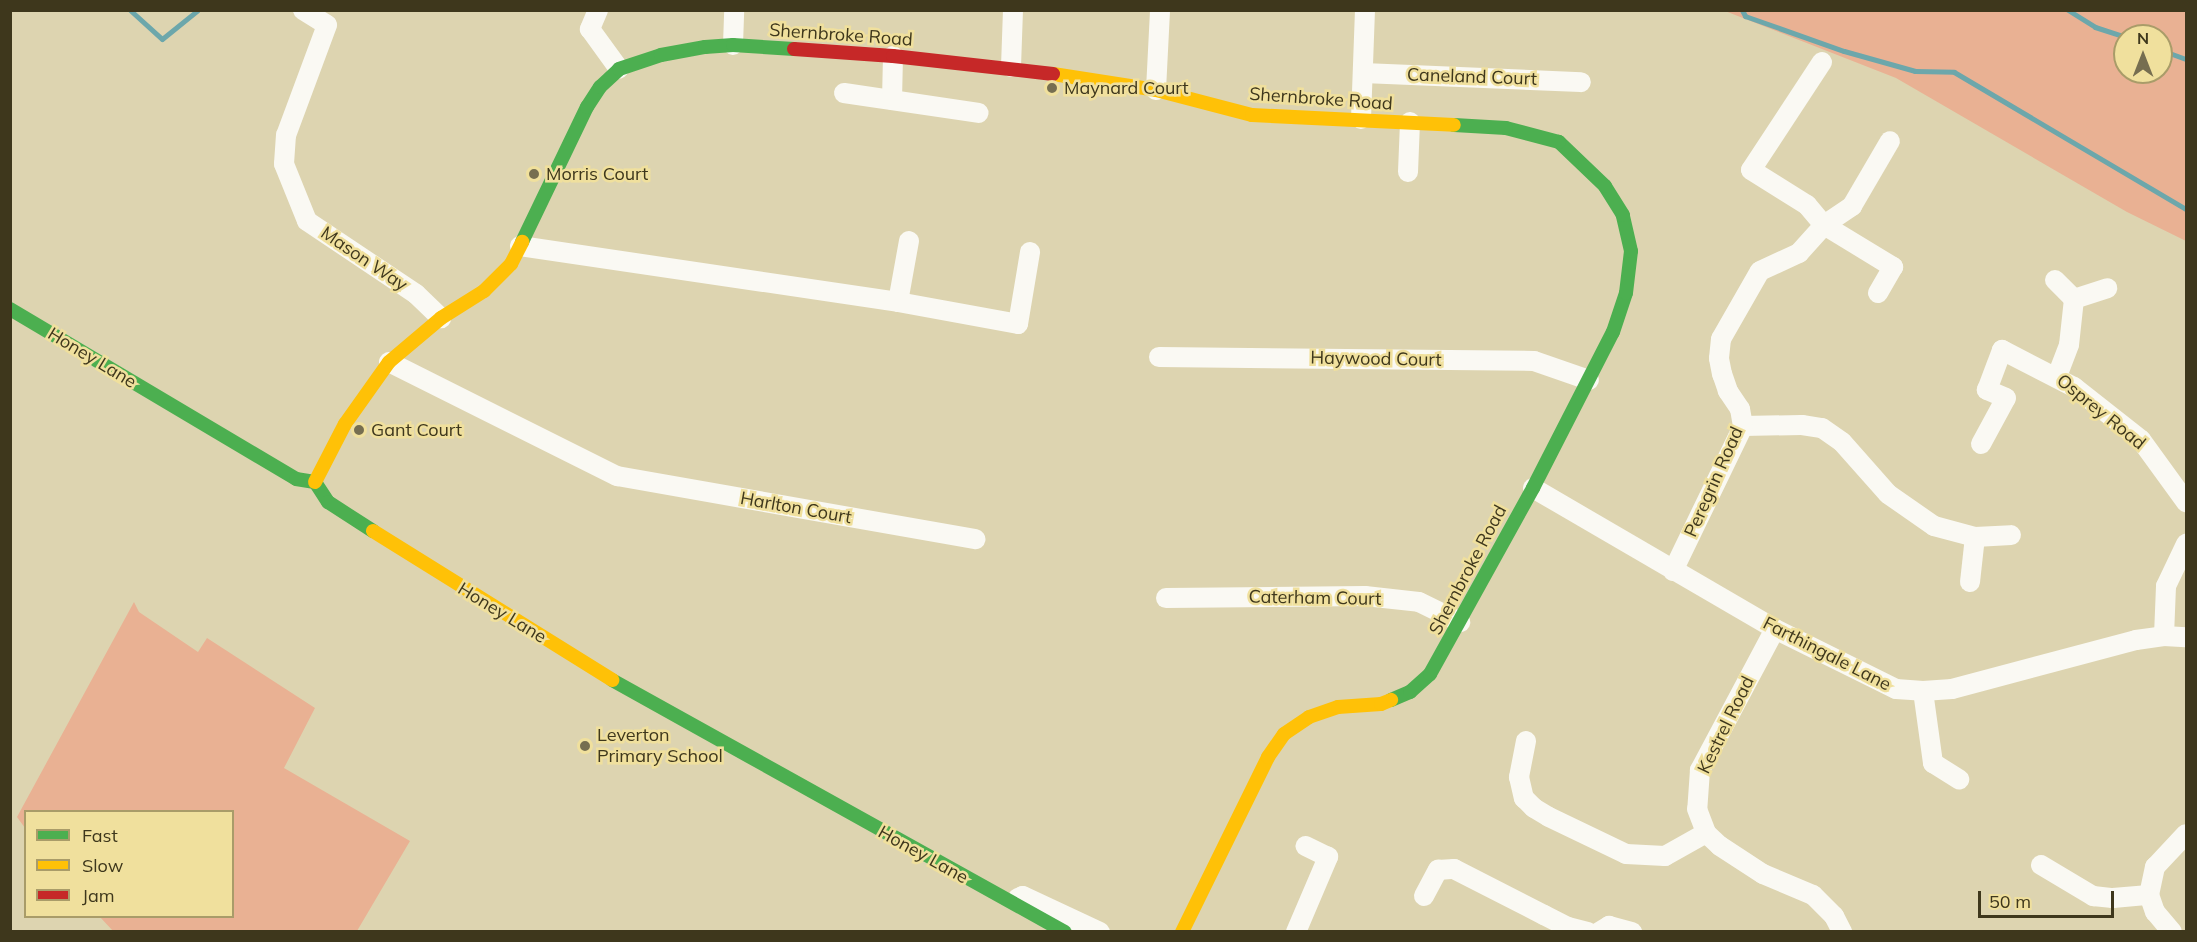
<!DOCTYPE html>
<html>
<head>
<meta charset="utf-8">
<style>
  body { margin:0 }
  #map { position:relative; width:2197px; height:942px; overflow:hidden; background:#ddd4b0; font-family:Mulish,sans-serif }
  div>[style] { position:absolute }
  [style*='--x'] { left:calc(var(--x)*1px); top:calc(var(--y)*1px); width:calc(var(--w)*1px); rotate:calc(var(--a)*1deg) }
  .green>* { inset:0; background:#e9b193 }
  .stream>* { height:5px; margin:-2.5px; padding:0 2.5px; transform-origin:2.5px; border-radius:2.5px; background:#6ca7ab }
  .street>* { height:20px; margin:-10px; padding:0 10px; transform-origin:10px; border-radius:10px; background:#faf9f3 }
  .fast>* { height:14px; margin:-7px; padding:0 7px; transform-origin:7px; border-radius:7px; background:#4caf50 }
  .slow>* { height:14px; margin:-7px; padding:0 7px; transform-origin:7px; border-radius:7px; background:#ffc107 }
  .jam>* { height:14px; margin:-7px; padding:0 7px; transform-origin:7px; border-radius:7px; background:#c62828 }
  .dots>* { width:16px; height:16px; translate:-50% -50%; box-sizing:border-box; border:3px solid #f0e09d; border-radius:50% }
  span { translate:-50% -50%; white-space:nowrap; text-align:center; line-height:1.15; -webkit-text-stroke:5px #f0e09d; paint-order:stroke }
  .street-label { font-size:18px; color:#3e371c }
  .poi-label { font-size:18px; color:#3e371c }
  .left { translate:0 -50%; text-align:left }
  .frame { position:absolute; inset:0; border:12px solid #3e371c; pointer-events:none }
  .legend { position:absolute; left:24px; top:810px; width:210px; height:108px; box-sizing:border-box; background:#f0e09d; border:2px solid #a99c69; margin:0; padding:8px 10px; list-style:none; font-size:18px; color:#3e371c }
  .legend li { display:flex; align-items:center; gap:12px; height:30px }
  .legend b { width:30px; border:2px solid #a99c69 }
  .north { position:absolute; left:2113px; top:24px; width:60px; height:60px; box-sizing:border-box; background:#f0e09d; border:2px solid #a99c69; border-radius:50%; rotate:0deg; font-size:16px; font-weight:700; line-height:24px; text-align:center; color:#3e371c }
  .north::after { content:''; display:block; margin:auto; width:21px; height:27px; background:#766e50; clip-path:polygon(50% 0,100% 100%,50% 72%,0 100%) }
  .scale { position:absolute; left:1978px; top:891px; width:136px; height:27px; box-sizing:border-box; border:3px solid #3e371c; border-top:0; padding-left:8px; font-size:18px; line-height:21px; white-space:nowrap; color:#3e371c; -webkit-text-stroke:4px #f0e09d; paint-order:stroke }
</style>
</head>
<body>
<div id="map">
  <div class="green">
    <i style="clip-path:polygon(evenodd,1725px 11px,2186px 11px,2186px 241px,2127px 212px,1896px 78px,1725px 11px,2125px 36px,2161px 36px,2161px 72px,2125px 72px,2125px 36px)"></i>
    <i style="clip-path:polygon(134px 602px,139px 612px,198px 652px,207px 638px,315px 708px,284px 768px,410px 841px,357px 931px,113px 931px,100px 917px,232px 916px,232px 812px,26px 812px,25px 828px,17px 817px)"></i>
  </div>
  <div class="stream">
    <i style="--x:130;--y:10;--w:43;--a:42.2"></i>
    <i style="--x:162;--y:39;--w:46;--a:-38.9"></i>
    <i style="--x:1742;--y:10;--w:7;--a:63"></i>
    <i style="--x:1745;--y:16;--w:105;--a:19.5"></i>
    <i style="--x:1844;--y:51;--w:74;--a:15.7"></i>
    <i style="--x:1915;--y:71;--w:39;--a:1"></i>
    <i style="--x:1954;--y:72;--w:269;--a:30.6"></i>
    <i style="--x:2068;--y:10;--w:32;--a:32"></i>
    <i style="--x:2095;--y:27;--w:32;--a:18"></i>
    <i style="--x:2161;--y:50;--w:27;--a:20"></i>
  </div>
  <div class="street">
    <i style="--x:303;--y:10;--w:28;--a:32"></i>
    <i style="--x:327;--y:25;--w:117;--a:110.4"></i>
    <i style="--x:286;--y:135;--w:29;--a:94"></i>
    <i style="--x:284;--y:164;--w:61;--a:68"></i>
    <i style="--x:307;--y:221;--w:131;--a:33.8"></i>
    <i style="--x:416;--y:294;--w:35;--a:44"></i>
    <i style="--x:598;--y:10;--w:21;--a:113"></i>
    <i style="--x:590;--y:29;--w:49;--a:54.1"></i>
    <i style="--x:733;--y:45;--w:35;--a:-88"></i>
    <i style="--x:1822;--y:62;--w:129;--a:123.3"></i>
    <i style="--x:1751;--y:170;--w:66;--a:32"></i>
    <i style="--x:1807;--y:205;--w:26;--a:50"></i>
    <i style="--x:1824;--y:225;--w:81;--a:31.3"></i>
    <i style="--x:1893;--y:267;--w:30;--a:120"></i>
    <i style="--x:1011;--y:67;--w:57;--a:-88"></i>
    <i style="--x:1363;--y:73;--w:218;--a:2.4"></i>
    <i style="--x:1156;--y:90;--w:80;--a:-87.1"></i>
    <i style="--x:844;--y:93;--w:136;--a:8.4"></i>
    <i style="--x:892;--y:100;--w:44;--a:-88.7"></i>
    <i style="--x:1361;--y:119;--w:109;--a:-87.9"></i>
    <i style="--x:1408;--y:172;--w:50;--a:-87.7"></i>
    <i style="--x:520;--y:246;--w:382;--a:8.4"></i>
    <i style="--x:898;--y:302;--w:62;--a:-79.8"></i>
    <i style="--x:2055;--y:280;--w:27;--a:45"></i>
    <i style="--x:2074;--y:299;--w:46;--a:96.2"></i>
    <i style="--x:2069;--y:345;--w:33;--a:111"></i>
    <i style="--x:2074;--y:299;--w:35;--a:-18"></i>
    <i style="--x:898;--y:302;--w:122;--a:10.4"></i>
    <i style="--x:1018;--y:324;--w:73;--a:-80.5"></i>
    <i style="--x:1159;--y:357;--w:375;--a:0.6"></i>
    <i style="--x:1534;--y:361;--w:58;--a:19.1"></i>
    <i style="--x:389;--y:362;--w:255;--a:26.6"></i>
    <i style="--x:617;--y:476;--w:364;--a:10"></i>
    <i style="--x:1743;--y:426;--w:59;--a:-1"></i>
    <i style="--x:1802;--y:425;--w:20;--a:9"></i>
    <i style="--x:1822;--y:428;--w:24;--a:35"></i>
    <i style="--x:1842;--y:442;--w:69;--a:48.5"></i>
    <i style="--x:1888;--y:494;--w:56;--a:34.8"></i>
    <i style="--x:1934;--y:526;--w:42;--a:15"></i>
    <i style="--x:1975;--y:537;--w:36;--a:-3"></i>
    <i style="--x:1981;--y:444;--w:52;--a:-61.5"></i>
    <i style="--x:2006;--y:398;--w:21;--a:-157"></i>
    <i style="--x:1987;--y:390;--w:43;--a:-69.4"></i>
    <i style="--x:2002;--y:350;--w:81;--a:27.2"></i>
    <i style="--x:2074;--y:387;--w:85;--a:38.3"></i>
    <i style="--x:2141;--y:440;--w:77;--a:54"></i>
    <i style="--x:1533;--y:488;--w:280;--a:30.2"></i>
    <i style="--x:1775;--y:629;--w:135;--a:26.4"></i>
    <i style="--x:1896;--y:689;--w:27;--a:4"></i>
    <i style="--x:1923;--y:691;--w:29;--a:-4"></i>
    <i style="--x:1952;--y:689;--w:190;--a:-14.9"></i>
    <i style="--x:2136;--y:640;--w:28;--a:-8"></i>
    <i style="--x:2164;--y:636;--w:22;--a:3"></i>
    <i style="--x:1673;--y:571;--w:161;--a:-64.2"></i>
    <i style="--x:1743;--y:426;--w:17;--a:-100"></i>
    <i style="--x:1740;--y:409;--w:22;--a:-124"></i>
    <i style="--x:1728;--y:391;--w:18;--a:-109"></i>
    <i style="--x:1722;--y:374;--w:16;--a:-101"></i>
    <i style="--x:1719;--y:358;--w:19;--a:-84"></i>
    <i style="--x:1721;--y:339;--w:78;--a:-60.2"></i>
    <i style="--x:1760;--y:271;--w:43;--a:-24.8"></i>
    <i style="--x:1799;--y:253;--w:38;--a:-48"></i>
    <i style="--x:1824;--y:225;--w:34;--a:-34"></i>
    <i style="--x:1852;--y:206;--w:75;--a:-59.7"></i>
    <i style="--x:1970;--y:582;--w:45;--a:-83.7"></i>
    <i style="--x:1166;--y:598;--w:199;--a:-0.6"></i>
    <i style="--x:1365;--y:596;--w:54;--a:6.3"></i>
    <i style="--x:1419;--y:602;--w:46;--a:26"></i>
    <i style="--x:1775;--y:629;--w:160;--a:118"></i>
    <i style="--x:1700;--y:770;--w:39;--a:94"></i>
    <i style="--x:1697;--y:809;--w:26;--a:69"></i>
    <i style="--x:1706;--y:833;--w:19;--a:43"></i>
    <i style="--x:1720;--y:846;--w:51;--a:33.1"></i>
    <i style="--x:1763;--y:874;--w:54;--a:22.8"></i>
    <i style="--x:1813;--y:895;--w:30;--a:45"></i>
    <i style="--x:1834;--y:916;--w:18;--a:63"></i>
    <i style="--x:2164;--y:636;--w:50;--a:-87.7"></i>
    <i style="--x:2166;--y:586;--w:47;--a:-64.5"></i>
    <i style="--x:1923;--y:691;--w:73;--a:82.1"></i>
    <i style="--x:1933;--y:763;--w:31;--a:32"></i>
    <i style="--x:1526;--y:741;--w:37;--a:101"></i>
    <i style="--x:1519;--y:777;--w:22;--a:77"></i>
    <i style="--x:1524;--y:798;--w:14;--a:45"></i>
    <i style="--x:1534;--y:808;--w:17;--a:31"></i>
    <i style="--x:1549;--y:817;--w:85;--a:25.7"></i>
    <i style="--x:1626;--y:854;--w:39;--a:3"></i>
    <i style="--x:1665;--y:856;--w:47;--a:-29.3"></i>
    <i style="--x:2041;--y:865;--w:61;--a:30.8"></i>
    <i style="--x:2093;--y:896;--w:20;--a:6"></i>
    <i style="--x:2113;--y:898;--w:36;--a:-5"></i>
    <i style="--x:1424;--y:896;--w:30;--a:-62"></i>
    <i style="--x:1438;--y:870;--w:16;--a:-4"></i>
    <i style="--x:1454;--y:869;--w:101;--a:27.1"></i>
    <i style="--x:1544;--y:915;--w:27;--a:27"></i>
    <i style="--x:1568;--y:927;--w:21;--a:14"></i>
    <i style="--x:1018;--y:898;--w:5;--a:-22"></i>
    <i style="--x:1023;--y:896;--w:85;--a:25.1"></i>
    <i style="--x:1296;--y:932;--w:82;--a:-66.9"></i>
    <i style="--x:1328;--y:857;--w:25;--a:-154"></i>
    <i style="--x:1599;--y:932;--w:12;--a:-31"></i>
    <i style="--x:1609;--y:926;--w:24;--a:15"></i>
    <i style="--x:2172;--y:932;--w:26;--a:-130"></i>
    <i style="--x:2155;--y:912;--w:18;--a:-109"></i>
    <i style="--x:2149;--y:895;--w:29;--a:-78"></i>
    <i style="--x:2155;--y:867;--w:45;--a:-46.8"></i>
  </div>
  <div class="fast">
    <i style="--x:522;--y:242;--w:150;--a:-64.3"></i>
    <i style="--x:587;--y:107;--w:24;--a:-57"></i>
    <i style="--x:600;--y:87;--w:26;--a:-43"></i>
    <i style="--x:619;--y:69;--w:44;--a:-18.4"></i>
    <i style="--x:661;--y:55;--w:45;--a:-10.3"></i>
    <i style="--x:705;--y:47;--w:28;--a:-4"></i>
    <i style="--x:733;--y:45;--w:61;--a:3.8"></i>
    <i style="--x:10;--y:309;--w:333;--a:30.7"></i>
    <i style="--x:296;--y:479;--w:19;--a:9"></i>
    <i style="--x:315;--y:482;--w:24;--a:57"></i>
    <i style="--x:328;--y:502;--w:54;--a:32.8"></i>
    <i style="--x:612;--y:680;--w:518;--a:29.09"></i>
    <i style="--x:1391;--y:700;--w:21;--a:-23"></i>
    <i style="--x:1410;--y:692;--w:27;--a:-42"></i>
    <i style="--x:1430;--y:674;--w:213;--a:-61"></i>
    <i style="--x:1533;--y:488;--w:175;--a:-62.9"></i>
    <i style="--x:1613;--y:332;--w:41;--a:-71.6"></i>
    <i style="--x:1626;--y:293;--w:42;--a:-83.2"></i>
    <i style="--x:1631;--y:251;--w:37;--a:-103"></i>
    <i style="--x:1623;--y:215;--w:34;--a:-122"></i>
    <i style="--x:1605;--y:186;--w:64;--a:-136.3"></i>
    <i style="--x:1559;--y:142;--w:55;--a:-165.2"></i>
    <i style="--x:1506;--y:128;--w:52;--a:-176.7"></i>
  </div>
  <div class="slow">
    <i style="--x:1053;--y:74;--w:104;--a:8.8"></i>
    <i style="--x:1156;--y:90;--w:99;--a:14.6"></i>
    <i style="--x:1252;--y:115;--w:202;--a:2.8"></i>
    <i style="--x:315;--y:482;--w:65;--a:-62.7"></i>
    <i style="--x:345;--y:424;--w:76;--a:-54.6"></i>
    <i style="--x:389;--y:362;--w:68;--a:-40.2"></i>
    <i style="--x:441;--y:318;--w:51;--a:-32.1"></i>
    <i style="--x:484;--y:291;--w:38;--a:-45"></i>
    <i style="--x:511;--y:264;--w:25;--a:-63"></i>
    <i style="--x:373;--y:531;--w:282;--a:31.9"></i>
    <i style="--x:1182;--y:932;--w:195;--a:-63.8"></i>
    <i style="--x:1268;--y:757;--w:28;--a:-55"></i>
    <i style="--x:1284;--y:734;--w:30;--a:-34"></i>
    <i style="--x:1309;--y:717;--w:31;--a:-19"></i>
    <i style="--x:1338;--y:707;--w:43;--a:-4"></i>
    <i style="--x:1381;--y:704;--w:11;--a:-22"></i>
  </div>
  <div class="jam">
    <i style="--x:794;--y:49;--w:99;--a:4"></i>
    <i style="--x:893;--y:56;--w:161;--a:6.4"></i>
  </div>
  <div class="dots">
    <i style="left:1052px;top:88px;background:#766e50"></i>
    <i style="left:534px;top:174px;background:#766e50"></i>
    <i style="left:359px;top:430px;background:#766e50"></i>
    <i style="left:585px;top:746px;background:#766e50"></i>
  </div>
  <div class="street-label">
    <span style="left:841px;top:35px;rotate:4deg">Shernbroke Road</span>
    <span style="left:1472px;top:77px;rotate:2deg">Caneland Court</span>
    <span style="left:1321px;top:99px;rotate:4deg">Shernbroke Road</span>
    <span style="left:364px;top:259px;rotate:34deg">Mason Way</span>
    <span style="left:92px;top:358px;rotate:31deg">Honey Lane</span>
    <span style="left:1376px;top:359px;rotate:1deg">Haywood Court</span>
    <span style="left:2101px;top:412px;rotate:39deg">Osprey Road</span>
    <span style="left:1714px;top:482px;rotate:-66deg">Peregrin Road</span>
    <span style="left:796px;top:508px;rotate:10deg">Harlton Court</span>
    <span style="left:1468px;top:570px;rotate:-62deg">Shernbroke Road</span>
    <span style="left:1315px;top:598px;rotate:1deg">Caterham Court</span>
    <span style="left:502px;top:613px;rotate:31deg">Honey Lane</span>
    <span style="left:1827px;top:654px;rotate:27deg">Farthingale Lane</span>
    <span style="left:1726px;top:725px;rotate:-64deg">Kestrel Road</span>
    <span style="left:923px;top:855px;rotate:29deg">Honey Lane</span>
  </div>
  <div class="poi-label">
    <span class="left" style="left:1064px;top:88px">Maynard Court</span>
    <span class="left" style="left:546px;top:174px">Morris Court</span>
    <span class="left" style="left:371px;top:430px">Gant Court</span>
    <span class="left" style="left:597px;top:746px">Leverton<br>Primary School</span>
  </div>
  <div class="frame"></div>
  <ul class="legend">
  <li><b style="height:8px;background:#4caf50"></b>Fast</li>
  <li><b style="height:8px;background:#ffc107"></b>Slow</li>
  <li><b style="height:8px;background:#c62828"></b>Jam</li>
  </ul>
  <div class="north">N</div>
  <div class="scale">50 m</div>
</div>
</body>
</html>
